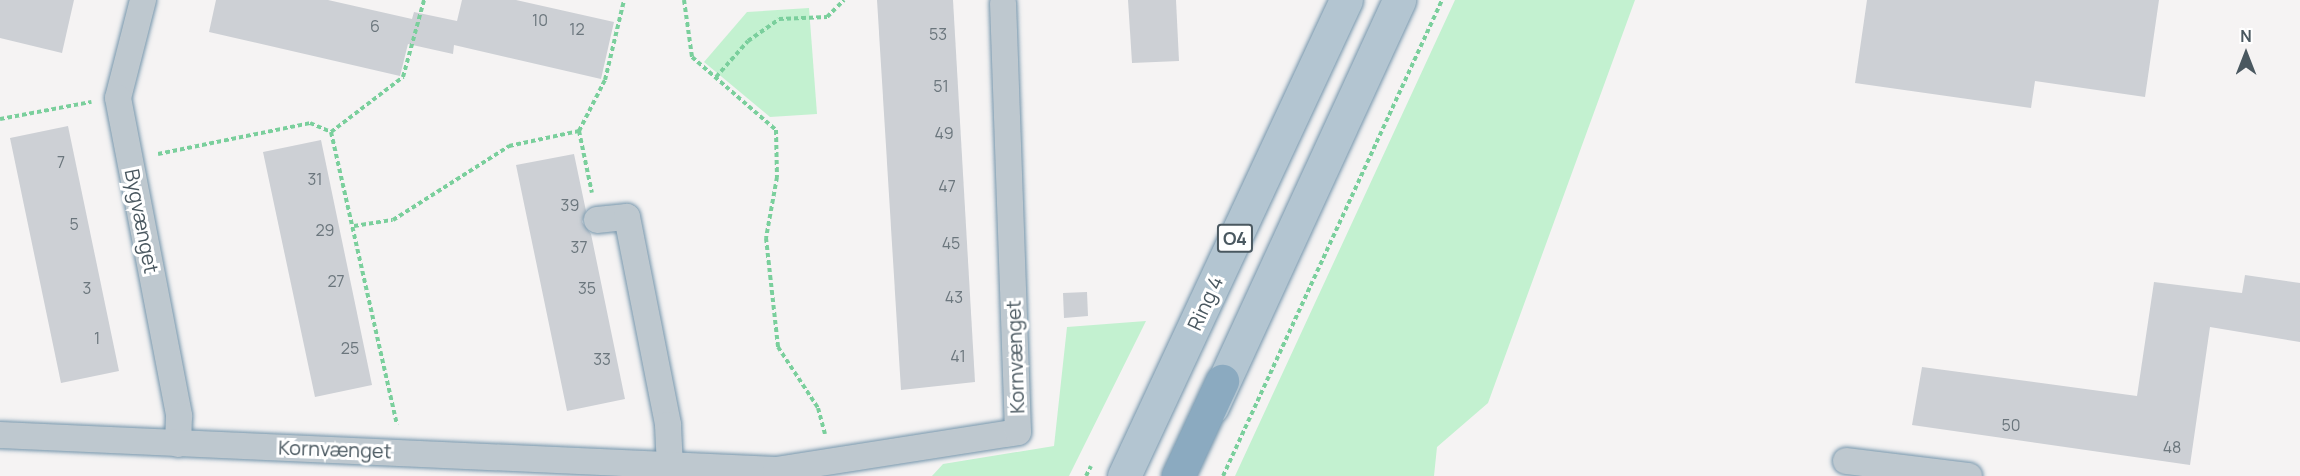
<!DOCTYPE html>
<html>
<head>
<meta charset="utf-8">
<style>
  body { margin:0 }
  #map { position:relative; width:2300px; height:476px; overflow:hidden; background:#f5f3f3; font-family:Manrope,sans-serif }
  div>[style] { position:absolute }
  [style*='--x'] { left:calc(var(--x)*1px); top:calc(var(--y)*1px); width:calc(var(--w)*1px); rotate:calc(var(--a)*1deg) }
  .green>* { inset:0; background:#c3f1d0 }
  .building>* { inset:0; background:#cdd0d5 }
  .path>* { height:4px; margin-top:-2px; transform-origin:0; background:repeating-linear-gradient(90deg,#7acf9c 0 4.5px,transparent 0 7.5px) }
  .roads { filter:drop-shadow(0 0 2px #7696ac) drop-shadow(0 0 2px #7696ac) }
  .minor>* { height:26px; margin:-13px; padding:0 13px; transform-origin:13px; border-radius:13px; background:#bec8cf }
  .primary>* { height:33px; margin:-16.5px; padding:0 16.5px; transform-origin:16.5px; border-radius:16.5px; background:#b3c5d1 }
  .motorway>* { height:33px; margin:-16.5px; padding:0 16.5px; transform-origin:16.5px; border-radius:16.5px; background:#8baac0 }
  span { translate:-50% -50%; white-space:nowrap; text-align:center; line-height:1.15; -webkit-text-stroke:6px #fff; paint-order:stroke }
  .number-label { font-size:16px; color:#6b767d }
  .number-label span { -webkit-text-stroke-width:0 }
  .shield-label span { padding:2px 4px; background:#fff; border:2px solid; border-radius:4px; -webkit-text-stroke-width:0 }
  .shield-label { font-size:18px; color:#4a5860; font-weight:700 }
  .street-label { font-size:20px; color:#4a5860 }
  .north { position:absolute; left:2216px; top:24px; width:60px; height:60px; -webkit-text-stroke:4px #fff; paint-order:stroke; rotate:0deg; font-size:16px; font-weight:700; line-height:24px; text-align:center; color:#4a5860 }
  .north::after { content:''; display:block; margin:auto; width:21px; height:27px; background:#4a5860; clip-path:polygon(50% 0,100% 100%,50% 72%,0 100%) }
</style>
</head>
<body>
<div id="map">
  <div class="green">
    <i style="clip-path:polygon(1455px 0,1635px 0,1488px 403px,1437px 447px,1434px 476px,1235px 476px)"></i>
    <i style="clip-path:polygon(809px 8px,817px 114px,770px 117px,704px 62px,747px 12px)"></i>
    <i style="clip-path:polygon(1146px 321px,1069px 476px,932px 476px,943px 464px,1054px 446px,1067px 327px)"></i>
  </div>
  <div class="building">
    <i style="clip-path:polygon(0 0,74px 0,62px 53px,0 38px)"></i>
    <i style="clip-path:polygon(216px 0,328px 0,412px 19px,414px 12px,457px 21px,462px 0,516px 0,614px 22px,601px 79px,454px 45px,453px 54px,408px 44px,400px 76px,209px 32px)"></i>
    <i style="clip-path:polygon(877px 0,953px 0,975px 382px,901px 390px)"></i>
    <i style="clip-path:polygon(1128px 0,1176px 0,1179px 61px,1132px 63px)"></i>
    <i style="clip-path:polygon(1867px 0,2159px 0,2145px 97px,2035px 81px,2031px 108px,1855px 83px)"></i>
    <i style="clip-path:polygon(68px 126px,119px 371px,61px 383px,10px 138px)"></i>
    <i style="clip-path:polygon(321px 140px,372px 385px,315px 397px,263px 152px)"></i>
    <i style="clip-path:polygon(574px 154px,586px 211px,582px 222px,591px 234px,625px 399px,567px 411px,516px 165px)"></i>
    <i style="clip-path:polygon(2245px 275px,2300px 283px,2300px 342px,2210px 327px,2190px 465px,1912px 425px,1922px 367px,2137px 396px,2154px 282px,2242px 293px)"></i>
    <i style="clip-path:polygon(1087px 292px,1088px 316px,1064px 318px,1063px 293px)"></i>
  </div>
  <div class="path">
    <i style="--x:684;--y:0;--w:58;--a:82"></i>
    <i style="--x:692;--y:57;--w:111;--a:41"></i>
    <i style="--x:776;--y:130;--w:47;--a:88.8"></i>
    <i style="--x:777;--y:177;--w:62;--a:100.2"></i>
    <i style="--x:766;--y:238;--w:110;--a:83.7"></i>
    <i style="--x:778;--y:347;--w:73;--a:56.7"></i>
    <i style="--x:818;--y:408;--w:27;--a:75"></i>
    <i style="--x:716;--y:77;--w:48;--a:-48.4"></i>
    <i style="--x:748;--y:41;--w:38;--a:-35"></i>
    <i style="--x:779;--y:19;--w:48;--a:-2.4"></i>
    <i style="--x:827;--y:17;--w:24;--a:-45"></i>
    <i style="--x:0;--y:119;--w:93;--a:-10.6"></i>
    <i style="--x:579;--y:131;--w:63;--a:78.2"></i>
    <i style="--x:331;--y:132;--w:91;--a:-37.4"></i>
    <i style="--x:403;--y:77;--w:80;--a:-74.7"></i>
    <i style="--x:158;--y:154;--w:155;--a:-11.5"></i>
    <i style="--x:310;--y:123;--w:23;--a:23"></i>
    <i style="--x:331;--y:132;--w:300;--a:77.3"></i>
    <i style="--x:354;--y:226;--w:39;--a:-9"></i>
    <i style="--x:393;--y:220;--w:138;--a:-32.5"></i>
    <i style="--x:509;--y:146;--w:72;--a:-12.1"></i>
    <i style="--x:579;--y:131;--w:57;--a:-63"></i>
    <i style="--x:605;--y:80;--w:82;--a:-76.6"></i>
    <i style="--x:1086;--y:476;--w:11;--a:-63"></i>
    <i style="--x:1223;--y:476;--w:524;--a:-65.29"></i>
  </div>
  <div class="roads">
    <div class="minor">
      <i style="--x:143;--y:0;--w:101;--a:104.3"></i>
      <i style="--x:118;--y:98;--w:324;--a:79.1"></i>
      <i style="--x:179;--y:416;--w:28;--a:92"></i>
      <i style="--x:597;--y:220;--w:30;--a:-6"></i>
      <i style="--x:627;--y:217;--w:212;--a:78.8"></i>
      <i style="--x:668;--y:425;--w:43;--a:87.3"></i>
      <i style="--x:0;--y:435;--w:777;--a:2.58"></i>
      <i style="--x:776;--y:470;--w:245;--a:-8.9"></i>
      <i style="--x:1018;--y:432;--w:429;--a:-92"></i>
      <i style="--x:1846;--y:461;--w:124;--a:7"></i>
    </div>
    <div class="primary">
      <i style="--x:1212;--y:407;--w:448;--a:-65.3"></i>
      <i style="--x:1124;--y:476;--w:525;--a:-65"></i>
    </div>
    <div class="motorway">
      <i style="--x:1178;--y:476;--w:105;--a:-65.1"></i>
    </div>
  </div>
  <div class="number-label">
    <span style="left:540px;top:20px">10</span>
    <span style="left:375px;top:26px">6</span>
    <span style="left:577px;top:29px">12</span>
    <span style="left:938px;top:34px">53</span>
    <span style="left:941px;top:86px">51</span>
    <span style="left:944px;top:133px">49</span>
    <span style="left:61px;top:162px">7</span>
    <span style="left:315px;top:179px">31</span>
    <span style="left:947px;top:186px">47</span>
    <span style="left:570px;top:205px">39</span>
    <span style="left:74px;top:224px">5</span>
    <span style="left:325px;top:230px">29</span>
    <span style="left:951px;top:243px">45</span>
    <span style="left:579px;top:247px">37</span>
    <span style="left:336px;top:281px">27</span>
    <span style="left:87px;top:288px">3</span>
    <span style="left:587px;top:288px">35</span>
    <span style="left:954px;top:297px">43</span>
    <span style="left:97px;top:338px">1</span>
    <span style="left:350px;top:348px">25</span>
    <span style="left:958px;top:356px">41</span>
    <span style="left:602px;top:359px">33</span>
    <span style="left:2011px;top:425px">50</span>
    <span style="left:2172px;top:447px">48</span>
  </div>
  <div class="shield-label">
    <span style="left:1235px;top:238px">O4</span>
  </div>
  <div class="street-label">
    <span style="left:142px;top:221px;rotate:79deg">Bygvænget</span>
    <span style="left:1205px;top:303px;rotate:-65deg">Ring 4</span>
    <span style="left:1015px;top:357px;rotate:-92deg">Kornvænget</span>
    <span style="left:335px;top:449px;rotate:2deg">Kornvænget</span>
  </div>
  <div class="north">N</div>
</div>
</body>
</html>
